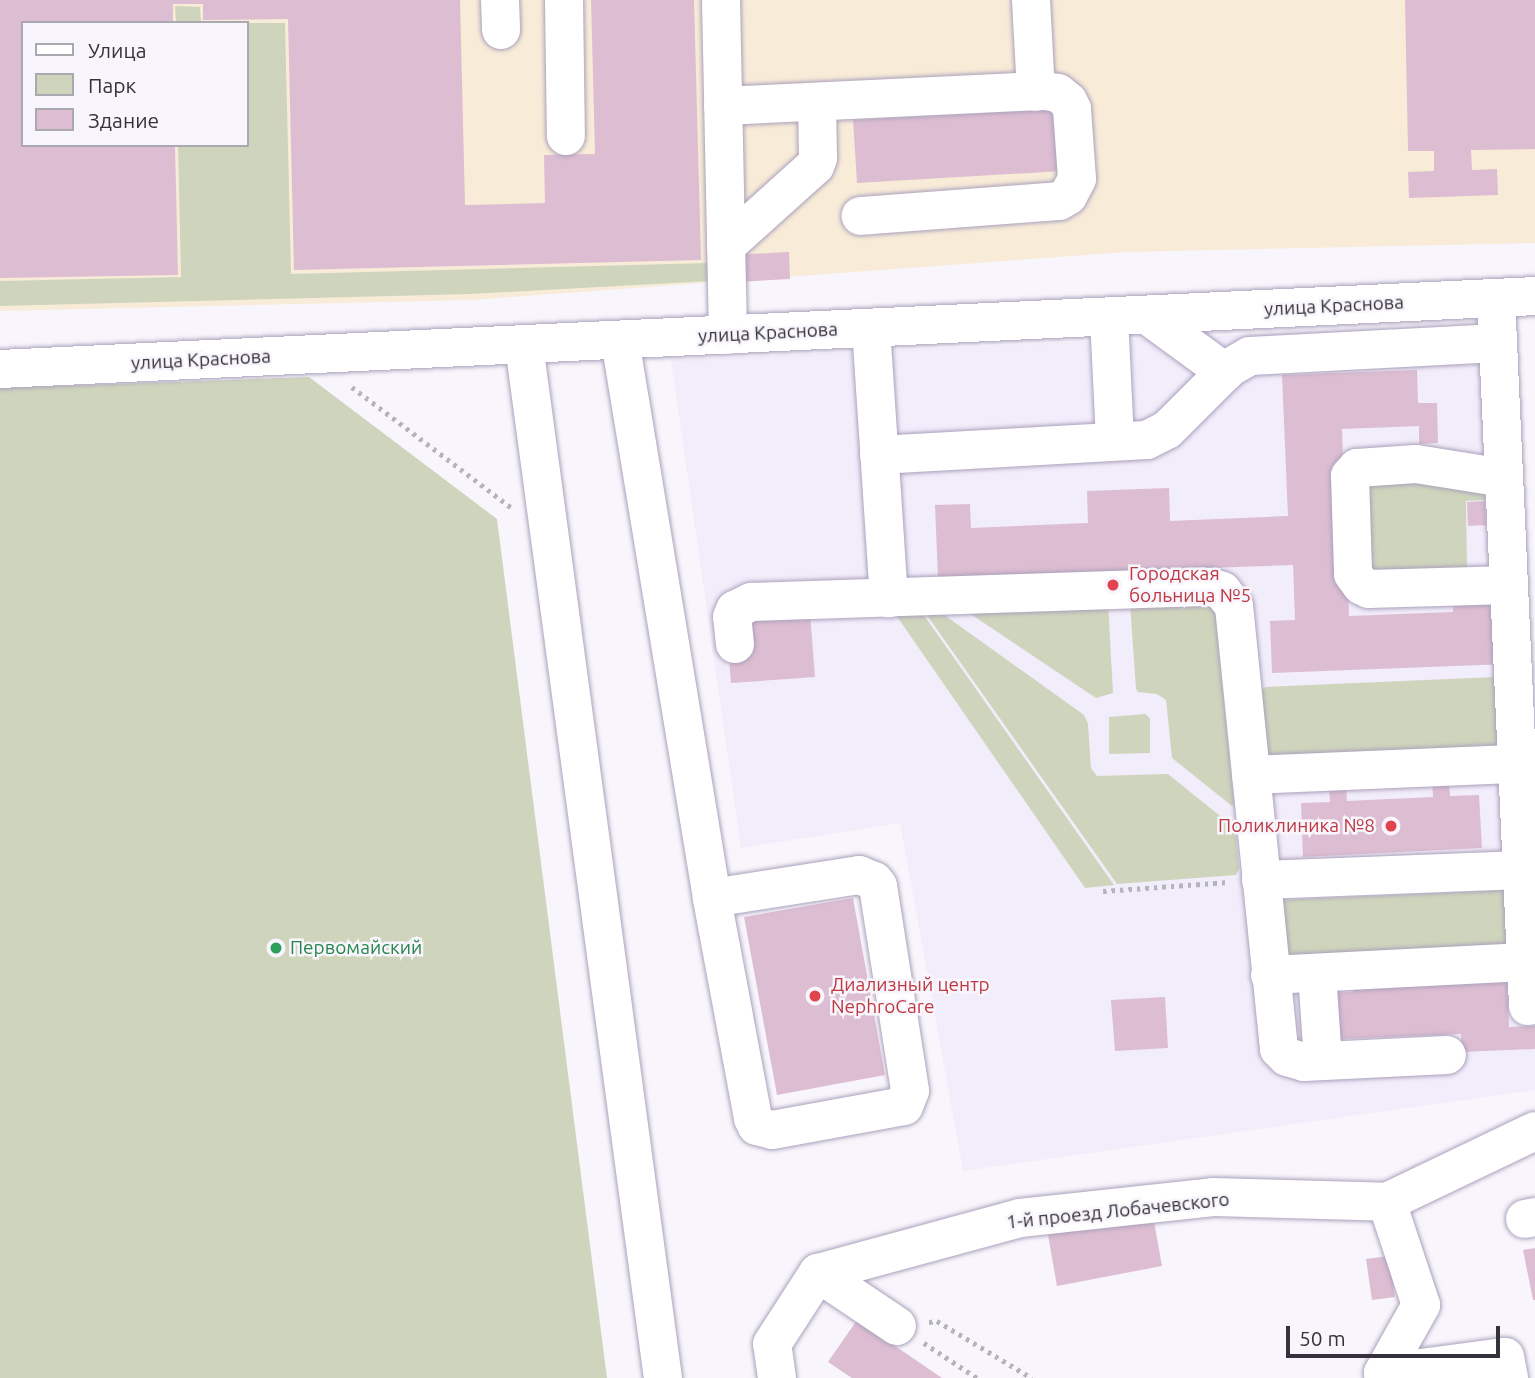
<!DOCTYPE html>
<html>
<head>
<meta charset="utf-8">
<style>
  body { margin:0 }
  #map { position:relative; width:1535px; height:1378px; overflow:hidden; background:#f8f6fc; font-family:Ubuntu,sans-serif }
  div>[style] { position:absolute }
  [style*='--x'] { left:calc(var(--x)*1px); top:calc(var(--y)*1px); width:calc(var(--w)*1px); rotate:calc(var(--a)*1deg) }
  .industrial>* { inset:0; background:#f8ecd8 }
  .built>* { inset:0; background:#f2edfb }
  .green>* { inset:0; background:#cfd5bc }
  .building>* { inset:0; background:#ddbdd1 }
  .path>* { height:4.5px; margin-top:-2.25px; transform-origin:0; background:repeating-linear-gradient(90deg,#b6b4bb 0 3.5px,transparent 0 8.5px) }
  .roads { filter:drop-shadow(0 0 2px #aba1bc) drop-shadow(0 0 2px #aba1bc) }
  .minor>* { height:38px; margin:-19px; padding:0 19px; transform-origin:19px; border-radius:19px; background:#fff }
  .dots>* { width:19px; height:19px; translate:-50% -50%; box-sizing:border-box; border:4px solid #f8f6fc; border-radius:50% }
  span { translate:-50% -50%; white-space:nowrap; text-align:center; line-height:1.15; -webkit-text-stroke:5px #f8f6fc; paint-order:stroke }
  .street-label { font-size:19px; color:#36323d }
  .health-label { font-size:19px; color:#be3a42 }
  .left { translate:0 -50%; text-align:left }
  .right { translate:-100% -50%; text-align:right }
  .leisure-label { font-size:19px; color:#27864d }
  .legend { position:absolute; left:21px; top:21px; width:228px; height:126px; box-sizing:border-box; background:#f8f6fc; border:2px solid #aaa8b0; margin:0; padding:9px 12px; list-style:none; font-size:21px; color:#36323d }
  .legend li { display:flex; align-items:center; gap:14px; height:35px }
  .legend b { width:35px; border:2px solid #aaa8b0 }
  .scale { position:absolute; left:1286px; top:1326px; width:214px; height:32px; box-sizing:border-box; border:4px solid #36323d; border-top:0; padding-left:9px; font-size:21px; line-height:24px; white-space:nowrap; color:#36323d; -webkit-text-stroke:5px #f8f6fc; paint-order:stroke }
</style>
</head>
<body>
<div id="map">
  <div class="industrial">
    <i style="clip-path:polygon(evenodd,0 0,1535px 0,1535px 243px,1127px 252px,471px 300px,0 311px,0 0,23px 23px,247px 23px,247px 145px,23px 145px,23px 23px)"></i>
  </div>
  <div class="built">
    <i style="clip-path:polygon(1497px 324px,1535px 809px,1535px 1090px,963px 1171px,900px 823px,741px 848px,671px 360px)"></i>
  </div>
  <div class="green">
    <i style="clip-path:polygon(175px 6px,200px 7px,201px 23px,176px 23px)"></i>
    <i style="clip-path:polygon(247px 23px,285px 23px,291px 274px,709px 263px,709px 281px,470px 294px,0 306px,0 281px,181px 277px,178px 145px,247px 145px)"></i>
    <i style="clip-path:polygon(309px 377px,497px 519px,607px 1378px,0 1378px,0 388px)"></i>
    <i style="clip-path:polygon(1362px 477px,1484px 491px,1485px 500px,1466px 501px,1467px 569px,1369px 576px)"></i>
    <i style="clip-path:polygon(1214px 601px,1234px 803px,1232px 806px,1172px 758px,1166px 700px,1157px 694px,1138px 692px,1136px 689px,1130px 604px)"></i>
    <i style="clip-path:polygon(1108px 603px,1113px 693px,1096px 698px,963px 609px)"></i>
    <i style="clip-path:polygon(916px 604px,1114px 885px,1085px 888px,889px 605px)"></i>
    <i style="clip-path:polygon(919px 604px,929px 604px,1084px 715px,1088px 724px,1091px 768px,1097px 776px,1168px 774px,1230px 824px,1236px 836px,1239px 869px,1236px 875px,1117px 884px)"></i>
    <i style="clip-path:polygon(1495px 677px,1504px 748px,1269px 760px,1260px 691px,1266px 687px)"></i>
    <i style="clip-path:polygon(1145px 714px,1150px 718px,1150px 753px,1109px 754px,1109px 717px)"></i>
    <i style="clip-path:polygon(1510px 890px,1520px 946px,1287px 964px,1279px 900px)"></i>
  </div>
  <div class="building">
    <i style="clip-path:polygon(0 0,460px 0,465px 205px,545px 203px,544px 155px,595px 154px,591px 0,694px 0,701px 260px,294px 270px,288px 19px,203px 20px,203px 4px,173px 4px,173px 23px,23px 23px,23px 145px,175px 145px,178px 275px,0 278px)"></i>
    <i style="clip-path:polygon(1405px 0,1535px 0,1535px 149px,1471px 150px,1472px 170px,1497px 169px,1498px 195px,1409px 198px,1408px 172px,1434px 171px,1434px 151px,1408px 151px)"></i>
    <i style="clip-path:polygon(1058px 109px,1062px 171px,857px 183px,853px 120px)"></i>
    <i style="clip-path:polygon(789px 252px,790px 279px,736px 282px,734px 255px)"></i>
    <i style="clip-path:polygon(1417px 370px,1418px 403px,1437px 403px,1438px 443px,1419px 444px,1419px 426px,1342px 429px,1349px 616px,1453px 612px,1453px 600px,1504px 598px,1507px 664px,1272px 673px,1270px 621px,1295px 620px,1293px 565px,938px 578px,935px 505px,970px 504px,971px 528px,1088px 523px,1087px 491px,1169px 488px,1170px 521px,1288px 516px,1282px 375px)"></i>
    <i style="clip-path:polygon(1485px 501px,1486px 525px,1468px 526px,1467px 502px)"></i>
    <i style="clip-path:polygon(810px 613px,815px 677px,731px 683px,729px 657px,753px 655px,750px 617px)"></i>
    <i style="clip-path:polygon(1449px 780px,1450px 796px,1479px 795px,1482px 848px,1303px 857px,1301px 803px,1330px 802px,1329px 785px,1346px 784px,1347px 801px,1433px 797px,1432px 781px)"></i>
    <i style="clip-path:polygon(853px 898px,885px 1075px,777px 1095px,744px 917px)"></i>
    <i style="clip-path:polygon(1507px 977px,1509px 1027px,1535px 1026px,1535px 1049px,1462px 1052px,1461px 1034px,1336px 1039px,1333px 993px,1353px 992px,1352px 984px)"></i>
    <i style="clip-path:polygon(1165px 997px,1168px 1048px,1115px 1051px,1111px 1000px)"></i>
    <i style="clip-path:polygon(1153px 1216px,1162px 1266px,1057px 1286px,1048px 1235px)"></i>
    <i style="clip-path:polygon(1535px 1248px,1535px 1300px,1533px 1300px,1523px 1250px)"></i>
    <i style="clip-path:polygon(1389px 1256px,1395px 1297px,1372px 1300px,1366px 1259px)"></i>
    <i style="clip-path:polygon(857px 1320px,942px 1378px,852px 1378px,828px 1362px)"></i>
  </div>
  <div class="path">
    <i style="--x:352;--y:387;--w:201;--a:37.1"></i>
    <i style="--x:1103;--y:891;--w:126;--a:-4.1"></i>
    <i style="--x:929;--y:1322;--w:8;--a:-7"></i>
    <i style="--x:937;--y:1321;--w:111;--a:31"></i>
    <i style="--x:924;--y:1343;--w:64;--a:33.4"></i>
  </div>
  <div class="roads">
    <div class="minor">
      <i style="--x:500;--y:0;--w:30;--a:88"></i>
      <i style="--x:564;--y:0;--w:136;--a:89.2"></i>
      <i style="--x:721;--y:0;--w:335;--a:88.8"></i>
      <i style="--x:1031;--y:0;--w:92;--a:86.9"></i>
      <i style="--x:723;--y:106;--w:322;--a:-2.7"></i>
      <i style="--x:1045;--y:91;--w:13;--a:9"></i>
      <i style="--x:1058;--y:93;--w:13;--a:39"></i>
      <i style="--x:1068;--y:101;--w:9;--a:63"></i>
      <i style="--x:1072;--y:109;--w:70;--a:85.9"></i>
      <i style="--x:1077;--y:179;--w:19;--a:118"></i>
      <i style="--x:1068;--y:196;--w:10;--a:151"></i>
      <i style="--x:1059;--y:201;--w:199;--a:175.7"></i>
      <i style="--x:726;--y:246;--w:120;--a:-42"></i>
      <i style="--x:815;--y:166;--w:9;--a:-69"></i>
      <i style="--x:818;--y:158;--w:56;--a:-91"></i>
      <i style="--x:1496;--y:298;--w:709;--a:87.41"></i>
      <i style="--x:1147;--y:315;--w:97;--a:36.2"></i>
      <i style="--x:1109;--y:317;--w:124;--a:87.2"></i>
      <i style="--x:871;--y:328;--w:271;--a:86.2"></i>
      <i style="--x:620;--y:340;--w:566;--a:80.64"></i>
      <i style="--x:712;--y:898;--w:149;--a:-8.9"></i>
      <i style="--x:859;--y:875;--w:16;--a:22"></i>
      <i style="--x:874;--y:881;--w:6;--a:51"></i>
      <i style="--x:878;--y:886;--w:207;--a:81.1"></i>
      <i style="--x:910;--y:1091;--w:16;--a:112"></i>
      <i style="--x:904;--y:1106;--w:134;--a:169.7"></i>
      <i style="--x:772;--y:1130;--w:16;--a:-165"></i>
      <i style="--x:757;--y:1126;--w:9;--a:-117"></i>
      <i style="--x:753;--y:1118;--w:224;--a:-100.6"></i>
      <i style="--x:524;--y:345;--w:1042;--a:82.34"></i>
      <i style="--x:0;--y:369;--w:1537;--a:-2.72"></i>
      <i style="--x:879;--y:455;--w:268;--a:-3.2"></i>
      <i style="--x:1147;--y:440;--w:22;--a:-27"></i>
      <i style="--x:1167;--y:430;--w:88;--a:-45"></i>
      <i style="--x:1229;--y:368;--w:24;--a:-30"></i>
      <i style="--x:1250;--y:356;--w:248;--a:-3"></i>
      <i style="--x:1504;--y:478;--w:89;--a:-171"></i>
      <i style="--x:1416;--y:464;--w:59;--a:176.1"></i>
      <i style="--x:1357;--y:468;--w:11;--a:131"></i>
      <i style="--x:1350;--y:476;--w:98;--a:88.2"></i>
      <i style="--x:1353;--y:574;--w:14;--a:54"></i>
      <i style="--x:1361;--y:585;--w:9;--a:27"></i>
      <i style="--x:1369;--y:589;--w:140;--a:-1.6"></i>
      <i style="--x:735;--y:644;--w:27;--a:-96"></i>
      <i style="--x:732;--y:617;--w:8;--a:-67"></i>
      <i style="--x:735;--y:610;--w:18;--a:-27"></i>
      <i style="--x:751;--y:602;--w:460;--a:-1.9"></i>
      <i style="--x:1211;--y:587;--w:12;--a:20"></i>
      <i style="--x:1222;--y:591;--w:19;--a:51"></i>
      <i style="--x:1234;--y:606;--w:445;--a:84.2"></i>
      <i style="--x:1279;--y:1049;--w:11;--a:45"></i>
      <i style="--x:1287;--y:1057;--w:18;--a:16"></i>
      <i style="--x:1304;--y:1062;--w:143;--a:-2.8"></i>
      <i style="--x:1251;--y:775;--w:266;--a:-2.4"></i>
      <i style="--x:1261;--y:880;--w:261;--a:-2.2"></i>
      <i style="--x:1317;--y:973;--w:88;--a:86.1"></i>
      <i style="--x:1270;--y:975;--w:255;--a:-2.9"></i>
      <i style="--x:1525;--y:1219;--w:10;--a:-11"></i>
      <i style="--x:818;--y:1273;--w:209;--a:-15.2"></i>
      <i style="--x:1020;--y:1218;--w:194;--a:-6.2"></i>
      <i style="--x:1213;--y:1197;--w:174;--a:1.6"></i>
      <i style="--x:1387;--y:1202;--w:164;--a:-25.6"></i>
      <i style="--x:818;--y:1273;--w:95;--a:33.9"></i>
      <i style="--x:1383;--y:1373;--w:123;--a:-7.5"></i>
      <i style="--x:1505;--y:1357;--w:21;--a:79"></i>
      <i style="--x:777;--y:1378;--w:34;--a:-98"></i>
      <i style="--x:772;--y:1344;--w:85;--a:-57.1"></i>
      <i style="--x:1384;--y:1378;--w:5;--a:-101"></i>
      <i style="--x:1383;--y:1373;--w:78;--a:-60.8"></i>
      <i style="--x:1421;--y:1305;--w:108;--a:-108.3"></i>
    </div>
  </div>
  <div class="dots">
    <i style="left:1113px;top:585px;background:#e0444e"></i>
    <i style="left:1391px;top:826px;background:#e0444e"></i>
    <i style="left:276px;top:948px;background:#2e9e5b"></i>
    <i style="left:815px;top:996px;background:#e0444e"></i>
  </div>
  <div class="street-label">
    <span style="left:1334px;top:306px;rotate:-3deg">улица Краснова</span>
    <span style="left:768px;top:333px;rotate:-3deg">улица Краснова</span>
    <span style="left:201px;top:360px;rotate:-3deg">улица Краснова</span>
    <span style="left:1118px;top:1211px;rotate:-6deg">1-й проезд Лобачевского</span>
  </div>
  <div class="health-label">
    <span class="left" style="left:1129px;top:585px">Городская<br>больница №5</span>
    <span class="right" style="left:1375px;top:826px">Поликлиника №8</span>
    <span class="left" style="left:831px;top:996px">Диализный центр<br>NephroCare</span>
  </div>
  <div class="leisure-label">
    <span class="left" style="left:290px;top:948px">Первомайский</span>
  </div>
  <ul class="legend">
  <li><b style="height:9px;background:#fff"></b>Улица</li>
  <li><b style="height:19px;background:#cfd5bc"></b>Парк</li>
  <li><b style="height:19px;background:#ddbdd1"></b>Здание</li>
  </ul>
  <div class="scale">50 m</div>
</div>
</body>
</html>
